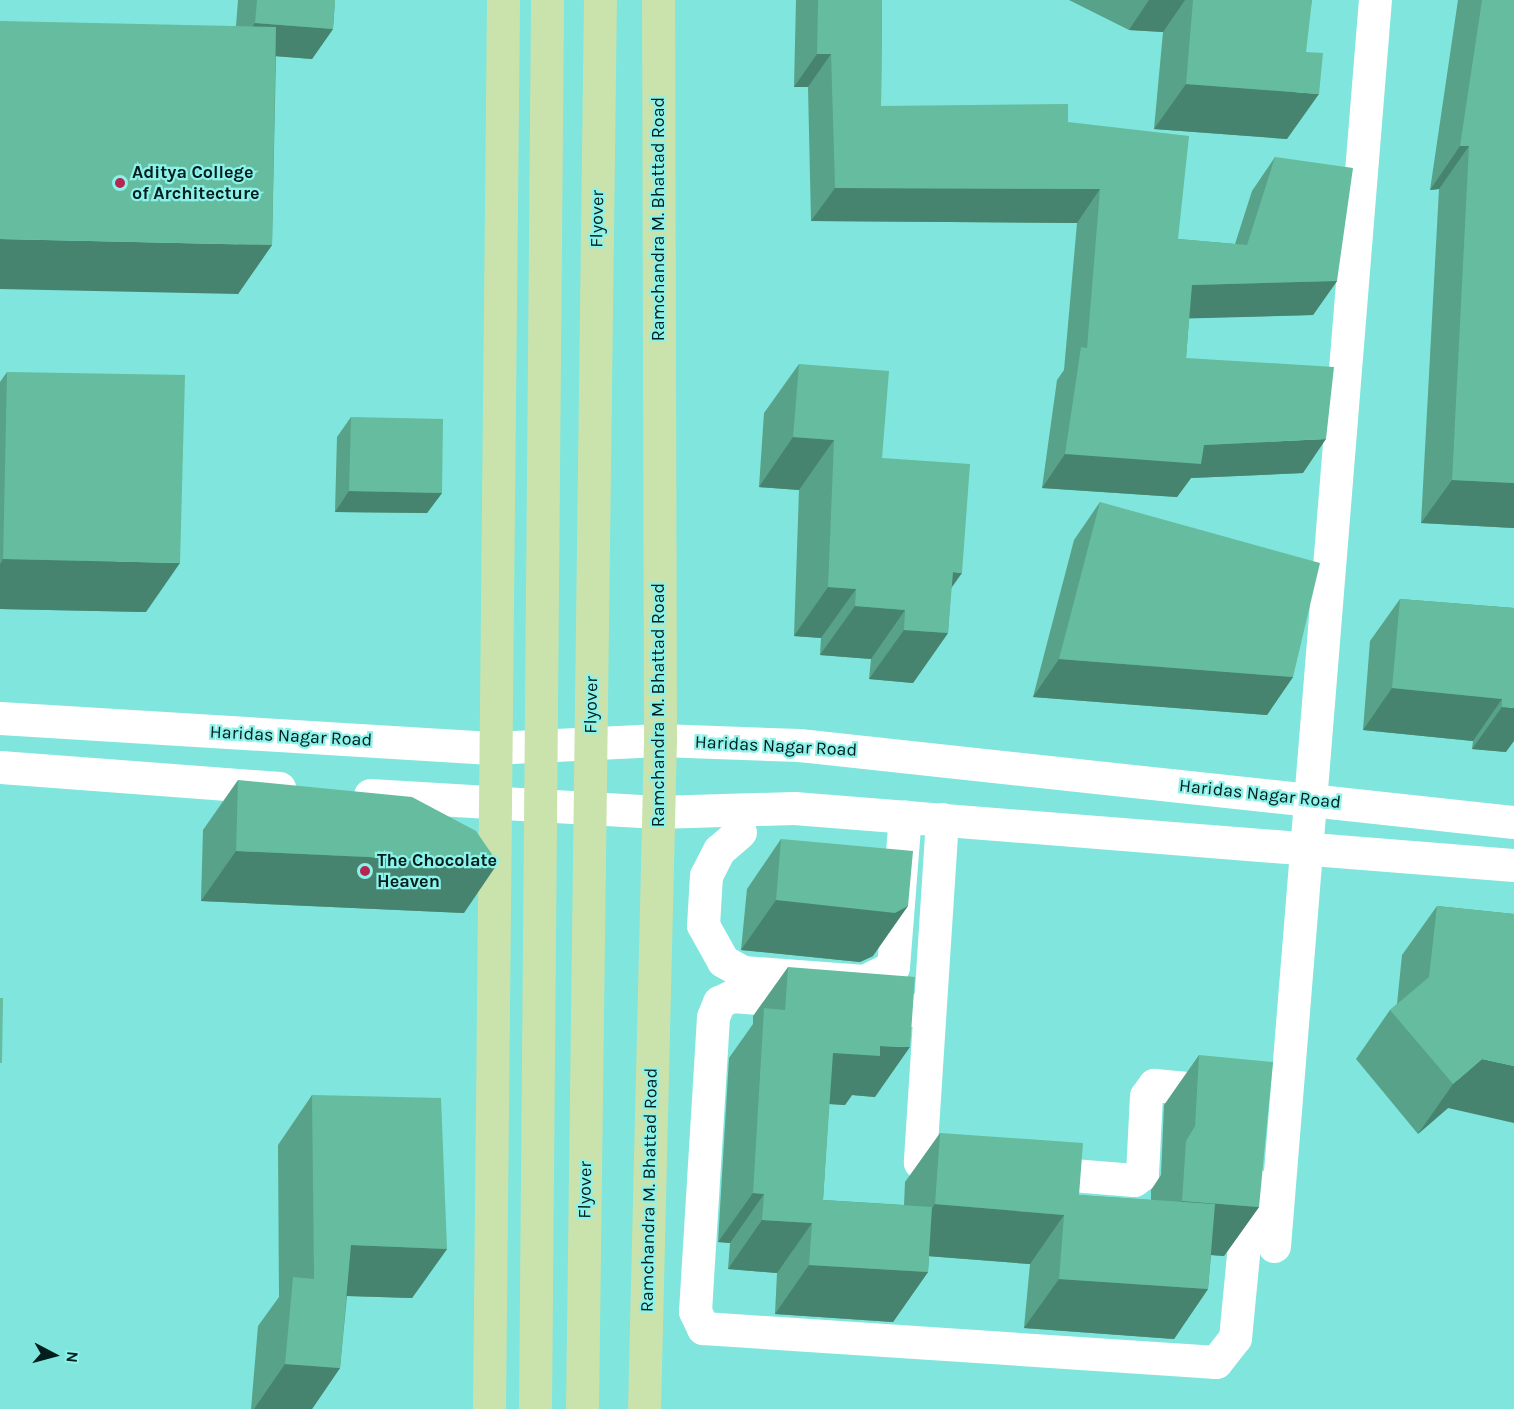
<!DOCTYPE html>
<html>
<head>
<meta charset="utf-8">
<style>
  body { margin:0 }
  #map { position:relative; width:1514px; height:1409px; overflow:hidden; background:#7fe5dd; font-family:Karla,sans-serif }
  div>[style] { position:absolute }
  [style*='--x'] { left:calc(var(--x)*1px); top:calc(var(--y)*1px); width:calc(var(--w)*1px); rotate:calc(var(--a)*1deg) }
  .minor>* { height:33px; margin:-16.5px; padding:0 16.5px; transform-origin:16.5px; border-radius:16.5px; background:#fff }
  .major>* { height:33px; margin:-16.5px; padding:0 16.5px; transform-origin:16.5px; border-radius:16.5px; background:#cae3ad }
  .wall>* { inset:0; background:#57a288 }
  .shaded-wall>* { inset:0; background:#47846f }
  .building>* { inset:0; background:#65bc9e }
  .dots>* { width:16px; height:16px; translate:-50% -50%; box-sizing:border-box; border:3px solid #8cf2ea; border-radius:50% }
  span { translate:-50% -50%; white-space:nowrap; text-align:center; line-height:1.15; -webkit-text-stroke:4.5px #8cf2ea; paint-order:stroke }
  .poi-label { font-size:18px; color:#001e1c; font-weight:700 }
  .left { translate:0 -50%; text-align:left }
  .street-label { font-size:18px; color:#001e1c }
  .north { position:absolute; left:24px; top:1325px; width:60px; height:60px; -webkit-text-stroke:4px #8cf2ea; paint-order:stroke; rotate:96deg; font-size:16px; font-weight:700; line-height:24px; text-align:center; color:#001e1c }
  .north::after { content:''; display:block; margin:auto; width:21px; height:27px; background:#001e1c; clip-path:polygon(50% 0,100% 100%,50% 72%,0 100%) }
</style>
</head>
<body>
<div id="map">
  <div class="minor">
    <i style="--x:0;--y:718;--w:492;--a:3.5"></i>
    <i style="--x:491;--y:748;--w:169;--a:-2.7"></i>
    <i style="--x:660;--y:740;--w:139;--a:2.1"></i>
    <i style="--x:799;--y:745;--w:719;--a:6.15"></i>
    <i style="--x:0;--y:767;--w:280;--a:4.3"></i>
    <i style="--x:370;--y:795;--w:288;--a:3.4"></i>
    <i style="--x:657;--y:812;--w:137;--a:-1.7"></i>
    <i style="--x:794;--y:808;--w:722;--a:4.53"></i>
    <i style="--x:942;--y:819;--w:344;--a:93.7"></i>
    <i style="--x:920;--y:1162;--w:44;--a:5.2"></i>
    <i style="--x:740;--y:832;--w:28;--a:139"></i>
    <i style="--x:719;--y:850;--w:28;--a:117"></i>
    <i style="--x:706;--y:875;--w:50;--a:93.4"></i>
    <i style="--x:703;--y:925;--w:41;--a:60.9"></i>
    <i style="--x:723;--y:961;--w:23;--a:29"></i>
    <i style="--x:743;--y:972;--w:121;--a:4.3"></i>
    <i style="--x:864;--y:981;--w:32;--a:-26"></i>
    <i style="--x:893;--y:967;--w:151;--a:-85.5"></i>
    <i style="--x:812;--y:1002;--w:80;--a:-175.7"></i>
    <i style="--x:732;--y:996;--w:14;--a:155"></i>
    <i style="--x:719;--y:1002;--w:16;--a:112"></i>
    <i style="--x:713;--y:1017;--w:295;--a:93.5"></i>
    <i style="--x:695;--y:1311;--w:19;--a:65"></i>
    <i style="--x:703;--y:1328;--w:514;--a:3.79"></i>
    <i style="--x:1216;--y:1362;--w:31;--a:-52"></i>
    <i style="--x:1235;--y:1338;--w:158;--a:-84.5"></i>
    <i style="--x:869;--y:1007;--w:60;--a:3.8"></i>
    <i style="--x:1036;--y:1172;--w:98;--a:4.7"></i>
    <i style="--x:1134;--y:1180;--w:10;--a:-37"></i>
    <i style="--x:1142;--y:1174;--w:78;--a:-87.1"></i>
    <i style="--x:1146;--y:1096;--w:14;--a:-54"></i>
    <i style="--x:1154;--y:1085;--w:66;--a:5.2"></i>
    <i style="--x:1274;--y:1246;--w:1250;--a:-85.37"></i>
  </div>
  <div class="major">
    <i style="--x:489;--y:1409;--w:1409;--a:-89.43"></i>
    <i style="--x:535;--y:1409;--w:1409;--a:-89.51"></i>
    <i style="--x:582;--y:1409;--w:1409;--a:-89.27"></i>
    <i style="--x:644;--y:1409;--w:669;--a:-88.63"></i>
    <i style="--x:660;--y:740;--w:740;--a:-90.15"></i>
  </div>
  <div class="wall">
    <i style="clip-path:polygon(238px 0,335px 0,333px 29px,312px 59px,276px 56px,272px 245px,238px 294px,236px 26px)"></i>
    <i style="clip-path:polygon(796px 0,882px 0,881px 106px,1068px 122px,1178px 239px,1235px 244px,1252px 191px,1275px 157px,1337px 281px,1313px 315px,1189px 318px,1186px 358px,1303px 473px,1191px 478px,1177px 497px,1042px 488px,1057px 380px,1064px 370px,1077px 223px,811px 221px,808px 87px,794px 87px)"></i>
    <i style="clip-path:polygon(1069px 0,1312px 0,1287px 139px,1154px 129px,1163px 32px,1129px 30px)"></i>
    <i style="clip-path:polygon(1458px 0,1514px 0,1514px 528px,1421px 523px,1439px 189px,1430px 190px)"></i>
    <i style="clip-path:polygon(799px 364px,882px 458px,951px 588px,948px 633px,913px 683px,869px 679px,871px 659px,820px 655px,821px 638px,794px 636px,799px 490px,759px 487px,764px 413px)"></i>
    <i style="clip-path:polygon(7px 372px,146px 612px,0 609px,0 382px)"></i>
    <i style="clip-path:polygon(351px 417px,442px 493px,427px 513px,335px 512px,337px 437px)"></i>
    <i style="clip-path:polygon(1100px 502px,1293px 677px,1267px 715px,1033px 697px,1074px 540px)"></i>
    <i style="clip-path:polygon(1400px 599px,1514px 608px,1506px 752px,1472px 749px,1473px 741px,1363px 730px,1370px 641px)"></i>
    <i style="clip-path:polygon(238px 780px,464px 913px,201px 901px,203px 830px)"></i>
    <i style="clip-path:polygon(781px 839px,873px 956px,860px 962px,741px 950px,747px 889px)"></i>
    <i style="clip-path:polygon(1437px 906px,1514px 914px,1448px 1108px,1418px 1134px,1356px 1059px,1390px 1010px,1397px 1004px,1402px 955px)"></i>
    <i style="clip-path:polygon(788px 967px,875px 1097px,852px 1095px,845px 1105px,829px 1104px,823px 1200px,904px 1205px,905px 1182px,940px 1133px,1079px 1195px,1151px 1200px,1151px 1190px,1161px 1175px,1164px 1105px,1199px 1055px,1259px 1207px,1224px 1256px,1211px 1255px,1208px 1289px,1174px 1339px,1024px 1328px,1030px 1264px,929px 1256px,928px 1272px,893px 1322px,775px 1314px,777px 1273px,728px 1269px,730px 1243px,718px 1242px,729px 1058px,753px 1024px,753px 1016px)"></i>
    <i style="clip-path:polygon(312px 1095px,447px 1249px,412px 1298px,347px 1296px,340px 1368px,312px 1409px,251px 1409px,258px 1326px,279px 1297px,278px 1145px)"></i>
  </div>
  <div class="shaded-wall">
    <i style="clip-path:polygon(1149px 0,1185px 0,1163px 32px,1129px 30px)"></i>
    <i style="clip-path:polygon(255px 23px,333px 29px,312px 59px,234px 53px)"></i>
    <i style="clip-path:polygon(817px 54px,831px 54px,808px 87px,794px 87px)"></i>
    <i style="clip-path:polygon(1186px 84px,1319px 94px,1287px 139px,1154px 129px)"></i>
    <i style="clip-path:polygon(1460px 146px,1469px 146px,1439px 189px,1430px 190px)"></i>
    <i style="clip-path:polygon(835px 188px,1100px 189px,1077px 223px,811px 221px)"></i>
    <i style="clip-path:polygon(0 239px,272px 245px,238px 294px,0 289px)"></i>
    <i style="clip-path:polygon(1337px 281px,1313px 315px,1168px 319px,1192px 285px)"></i>
    <i style="clip-path:polygon(793px 437px,834px 440px,799px 490px,759px 487px)"></i>
    <i style="clip-path:polygon(1326px 439px,1303px 473px,1191px 478px,1177px 497px,1042px 488px,1065px 454px,1204px 445px)"></i>
    <i style="clip-path:polygon(1452px 480px,1514px 483px,1514px 528px,1421px 523px)"></i>
    <i style="clip-path:polygon(349px 491px,442px 493px,427px 513px,335px 512px)"></i>
    <i style="clip-path:polygon(3px 559px,180px 563px,146px 612px,0 609px,0 564px)"></i>
    <i style="clip-path:polygon(953px 572px,962px 573px,927px 622px)"></i>
    <i style="clip-path:polygon(828px 587px,856px 589px,821px 638px,794px 636px)"></i>
    <i style="clip-path:polygon(855px 606px,905px 610px,871px 659px,820px 655px)"></i>
    <i style="clip-path:polygon(904px 630px,948px 633px,913px 683px,869px 679px)"></i>
    <i style="clip-path:polygon(1059px 659px,1293px 677px,1267px 715px,1033px 697px)"></i>
    <i style="clip-path:polygon(1392px 688px,1502px 699px,1473px 741px,1363px 730px)"></i>
    <i style="clip-path:polygon(1502px 707px,1514px 708px,1514px 741px,1506px 752px,1472px 749px)"></i>
    <i style="clip-path:polygon(236px 851px,498px 863px,464px 913px,201px 901px)"></i>
    <i style="clip-path:polygon(776px 900px,908px 906px,873px 956px,860px 962px,741px 950px)"></i>
    <i style="clip-path:polygon(880px 1046px,910px 1047px,875px 1097px,852px 1095px,845px 1105px,798px 1102px,833px 1053px)"></i>
    <i style="clip-path:polygon(1482px 1059px,1514px 1066px,1514px 1123px,1448px 1108px,1418px 1134px,1453px 1084px)"></i>
    <i style="clip-path:polygon(753px 1193px,764px 1194px,730px 1243px,718px 1242px)"></i>
    <i style="clip-path:polygon(1182px 1201px,1259px 1207px,1224px 1256px,1147px 1250px)"></i>
    <i style="clip-path:polygon(935px 1204px,1064px 1215px,1030px 1264px,900px 1254px)"></i>
    <i style="clip-path:polygon(762px 1220px,812px 1223px,777px 1273px,728px 1269px)"></i>
    <i style="clip-path:polygon(351px 1245px,447px 1249px,412px 1298px,316px 1295px)"></i>
    <i style="clip-path:polygon(809px 1265px,928px 1272px,893px 1322px,775px 1314px)"></i>
    <i style="clip-path:polygon(1059px 1279px,1208px 1289px,1174px 1339px,1024px 1328px)"></i>
    <i style="clip-path:polygon(285px 1364px,340px 1368px,312px 1409px,254px 1409px)"></i>
  </div>
  <div class="building">
    <i style="clip-path:polygon(257px 0,335px 0,333px 29px,255px 23px)"></i>
    <i style="clip-path:polygon(818px 0,882px 0,881px 106px,1068px 104px,1068px 122px,1189px 136px,1178px 239px,1247px 245px,1275px 157px,1353px 168px,1337px 281px,1192px 285px,1186px 358px,1334px 367px,1326px 439px,1204px 445px,1201px 464px,1065px 454px,1081px 347px,1087px 348px,1100px 189px,835px 188px,831px 54px,817px 54px)"></i>
    <i style="clip-path:polygon(1193px 0,1312px 0,1306px 52px,1323px 53px,1319px 94px,1186px 84px)"></i>
    <i style="clip-path:polygon(1482px 0,1514px 0,1514px 483px,1452px 480px,1469px 146px,1460px 146px)"></i>
    <i style="clip-path:polygon(0 21px,276px 27px,272px 245px,0 239px)"></i>
    <i style="clip-path:polygon(799px 364px,889px 371px,882px 458px,970px 464px,962px 573px,953px 572px,948px 633px,904px 630px,905px 610px,855px 606px,856px 589px,828px 587px,834px 440px,793px 437px)"></i>
    <i style="clip-path:polygon(7px 372px,185px 375px,180px 563px,3px 559px)"></i>
    <i style="clip-path:polygon(351px 417px,443px 419px,442px 493px,349px 491px)"></i>
    <i style="clip-path:polygon(1100px 502px,1320px 563px,1293px 677px,1059px 659px)"></i>
    <i style="clip-path:polygon(1400px 599px,1514px 608px,1514px 708px,1502px 707px,1502px 699px,1392px 688px)"></i>
    <i style="clip-path:polygon(238px 780px,412px 797px,476px 831px,498px 863px,236px 851px)"></i>
    <i style="clip-path:polygon(781px 839px,913px 851px,908px 906px,895px 913px,776px 900px)"></i>
    <i style="clip-path:polygon(1437px 906px,1514px 914px,1514px 1066px,1482px 1059px,1453px 1084px,1390px 1010px,1429px 977px)"></i>
    <i style="clip-path:polygon(788px 967px,915px 977px,910px 1047px,880px 1046px,880px 1056px,833px 1053px,823px 1200px,932px 1207px,928px 1272px,809px 1265px,812px 1223px,762px 1220px,764px 1194px,753px 1193px,764px 1008px,785px 1010px)"></i>
    <i style="clip-path:polygon(0 998px,3px 998px,2px 1063px,0 1063px)"></i>
    <i style="clip-path:polygon(1199px 1055px,1273px 1062px,1259px 1207px,1182px 1201px,1186px 1141px,1195px 1126px)"></i>
    <i style="clip-path:polygon(312px 1095px,441px 1098px,447px 1249px,351px 1245px,340px 1368px,285px 1364px,293px 1277px,314px 1279px)"></i>
    <i style="clip-path:polygon(940px 1133px,1083px 1143px,1079px 1195px,1215px 1204px,1208px 1289px,1059px 1279px,1064px 1215px,935px 1204px)"></i>
  </div>
  <div class="dots">
    <i style="left:120px;top:183px;background:#b62651"></i>
    <i style="left:365px;top:871px;background:#b62651"></i>
  </div>
  <div class="poi-label">
    <span class="left" style="left:132px;top:183px">Aditya College<br>of Architecture</span>
    <span class="left" style="left:377px;top:871px">The Chocolate<br>Heaven</span>
  </div>
  <div class="street-label">
    <span style="left:597px;top:219px;rotate:-89deg">Flyover</span>
    <span style="left:658px;top:219px;rotate:-90deg">Ramchandra M. Bhattad Road</span>
    <span style="left:591px;top:705px;rotate:-89deg">Flyover</span>
    <span style="left:658px;top:705px;rotate:-90deg">Ramchandra M. Bhattad Road</span>
    <span style="left:291px;top:736px;rotate:3deg">Haridas Nagar Road</span>
    <span style="left:776px;top:746px;rotate:3deg">Haridas Nagar Road</span>
    <span style="left:1260px;top:794px;rotate:6deg">Haridas Nagar Road</span>
    <span style="left:585px;top:1190px;rotate:-89deg">Flyover</span>
    <span style="left:649px;top:1190px;rotate:-89deg">Ramchandra M. Bhattad Road</span>
  </div>
  <div class="north">N</div>
</div>
</body>
</html>
